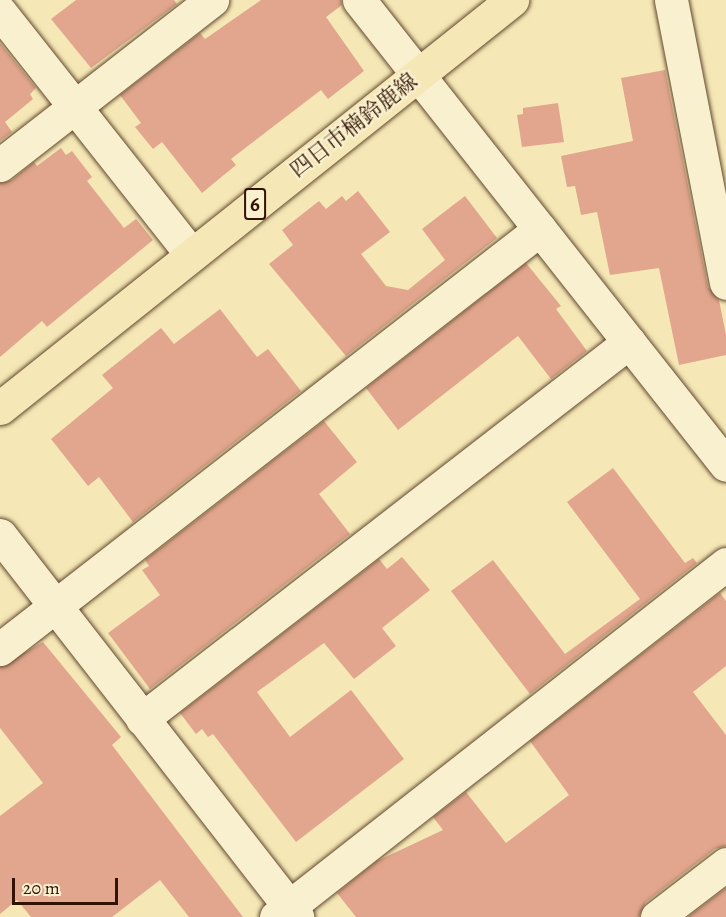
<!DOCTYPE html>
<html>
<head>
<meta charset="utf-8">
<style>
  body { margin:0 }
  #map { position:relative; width:726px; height:917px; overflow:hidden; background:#f6e8b6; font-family:Alegreya,"Noto Serif JP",serif }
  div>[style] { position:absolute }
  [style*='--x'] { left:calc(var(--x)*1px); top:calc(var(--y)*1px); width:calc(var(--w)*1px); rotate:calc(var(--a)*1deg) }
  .building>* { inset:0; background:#e1a68d }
  .roads { filter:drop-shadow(0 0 2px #62482e) drop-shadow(0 0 2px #62482e) }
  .minor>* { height:33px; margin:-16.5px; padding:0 16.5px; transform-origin:16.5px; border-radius:16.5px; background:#f9f0d0 }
  .primary>* { height:33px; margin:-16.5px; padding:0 16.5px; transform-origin:16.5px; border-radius:16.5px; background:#f6e8b6 }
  span { translate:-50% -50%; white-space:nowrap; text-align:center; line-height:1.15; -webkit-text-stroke:4.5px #f9f0d0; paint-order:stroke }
  .shield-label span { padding:2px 4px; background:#f9f0d0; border:2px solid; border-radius:4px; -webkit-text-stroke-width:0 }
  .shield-label { font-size:21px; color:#311301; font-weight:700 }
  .street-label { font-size:22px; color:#311301 }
  .scale { position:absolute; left:12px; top:878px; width:106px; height:27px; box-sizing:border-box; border:3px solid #311301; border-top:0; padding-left:8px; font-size:18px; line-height:21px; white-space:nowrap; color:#311301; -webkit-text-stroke:4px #f9f0d0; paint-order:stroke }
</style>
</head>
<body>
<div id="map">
  <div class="building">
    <i style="clip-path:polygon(76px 0,174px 0,177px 4px,91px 68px,51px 19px)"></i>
    <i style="clip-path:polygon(261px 0,341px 0,342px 5px,326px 17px,364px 71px,328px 99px,321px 90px,231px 159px,236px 165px,202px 193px,162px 142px,153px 149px,135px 127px,141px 123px,120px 95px,200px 33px,205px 39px)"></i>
    <i style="clip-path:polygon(0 43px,36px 88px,30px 94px,33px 99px,5px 122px,12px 132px,0 141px)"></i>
    <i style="clip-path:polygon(665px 70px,708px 287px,719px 300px,726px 335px,726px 355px,679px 365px,659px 268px,610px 275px,597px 212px,581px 215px,575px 186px,567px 187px,561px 156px,633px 141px,621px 78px)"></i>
    <i style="clip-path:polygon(558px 103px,564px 142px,522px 147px,517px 115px,523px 114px,523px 108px)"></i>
    <i style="clip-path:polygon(61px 148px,66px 155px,72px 151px,92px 177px,87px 181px,124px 228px,136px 219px,153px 240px,47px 327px,42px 321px,0 357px,0 183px,12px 180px,34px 162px,37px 166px)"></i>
    <i style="clip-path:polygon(358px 191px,390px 232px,361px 254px,386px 286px,408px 290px,445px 260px,422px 229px,465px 196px,497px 238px,346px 356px,269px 264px,293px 245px,282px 230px,319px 201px,326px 209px,342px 196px,346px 201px)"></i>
    <i style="clip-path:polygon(526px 263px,561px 306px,556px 309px,587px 351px,551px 379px,518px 336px,398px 430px,366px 388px)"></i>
    <i style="clip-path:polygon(220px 309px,257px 357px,268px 349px,301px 391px,133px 522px,99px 477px,88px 486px,51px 439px,113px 388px,102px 375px,161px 328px,174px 344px)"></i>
    <i style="clip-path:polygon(324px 421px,357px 462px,319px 494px,350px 534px,150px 689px,108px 633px,160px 595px,142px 570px,149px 566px,145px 560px)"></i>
    <i style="clip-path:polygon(613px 468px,685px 563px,693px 558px,697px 563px,530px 694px,451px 591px,493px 560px,565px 654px,640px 599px,567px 502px)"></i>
    <i style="clip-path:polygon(402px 557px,430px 590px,382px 628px,396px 646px,354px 679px,324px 643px,257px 692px,290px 737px,351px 690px,404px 759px,296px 842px,213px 734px,208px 737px,202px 729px,196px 734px,180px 713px,379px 559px,387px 569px)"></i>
    <i style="clip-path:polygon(720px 593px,726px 601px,726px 666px,693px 692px,726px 735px,726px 846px,715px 849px,646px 902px,639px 917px,356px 917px,337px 893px,377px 861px,443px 830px,433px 817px,466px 792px,506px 843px,569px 795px,530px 741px)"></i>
    <i style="clip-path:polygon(43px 642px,121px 737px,112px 745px,243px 917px,189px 917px,160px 880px,112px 917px,31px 917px,17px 900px,0 914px,0 816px,43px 783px,0 728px,0 667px)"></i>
    <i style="clip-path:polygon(726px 888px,726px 917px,688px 917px)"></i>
  </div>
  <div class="roads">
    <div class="minor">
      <i style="--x:359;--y:0;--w:592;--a:51.72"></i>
      <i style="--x:671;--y:0;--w:288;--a:79"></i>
      <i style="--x:0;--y:12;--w:308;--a:51.7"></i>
      <i style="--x:0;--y:165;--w:269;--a:-37.9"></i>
      <i style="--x:0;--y:535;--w:484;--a:52.1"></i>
      <i style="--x:0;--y:649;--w:684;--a:-37.87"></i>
      <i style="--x:142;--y:719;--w:616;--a:-37.74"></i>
      <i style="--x:276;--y:917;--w:572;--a:-38.11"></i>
      <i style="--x:657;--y:917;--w:87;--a:-37.5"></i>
    </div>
    <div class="primary">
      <i style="--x:0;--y:408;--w:655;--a:-38.55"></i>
    </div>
  </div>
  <div class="shield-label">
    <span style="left:255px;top:204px">6</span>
  </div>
  <div class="street-label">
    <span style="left:354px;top:126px;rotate:-38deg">四日市楠鈴鹿線</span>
  </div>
  <div class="scale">20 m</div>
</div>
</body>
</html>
